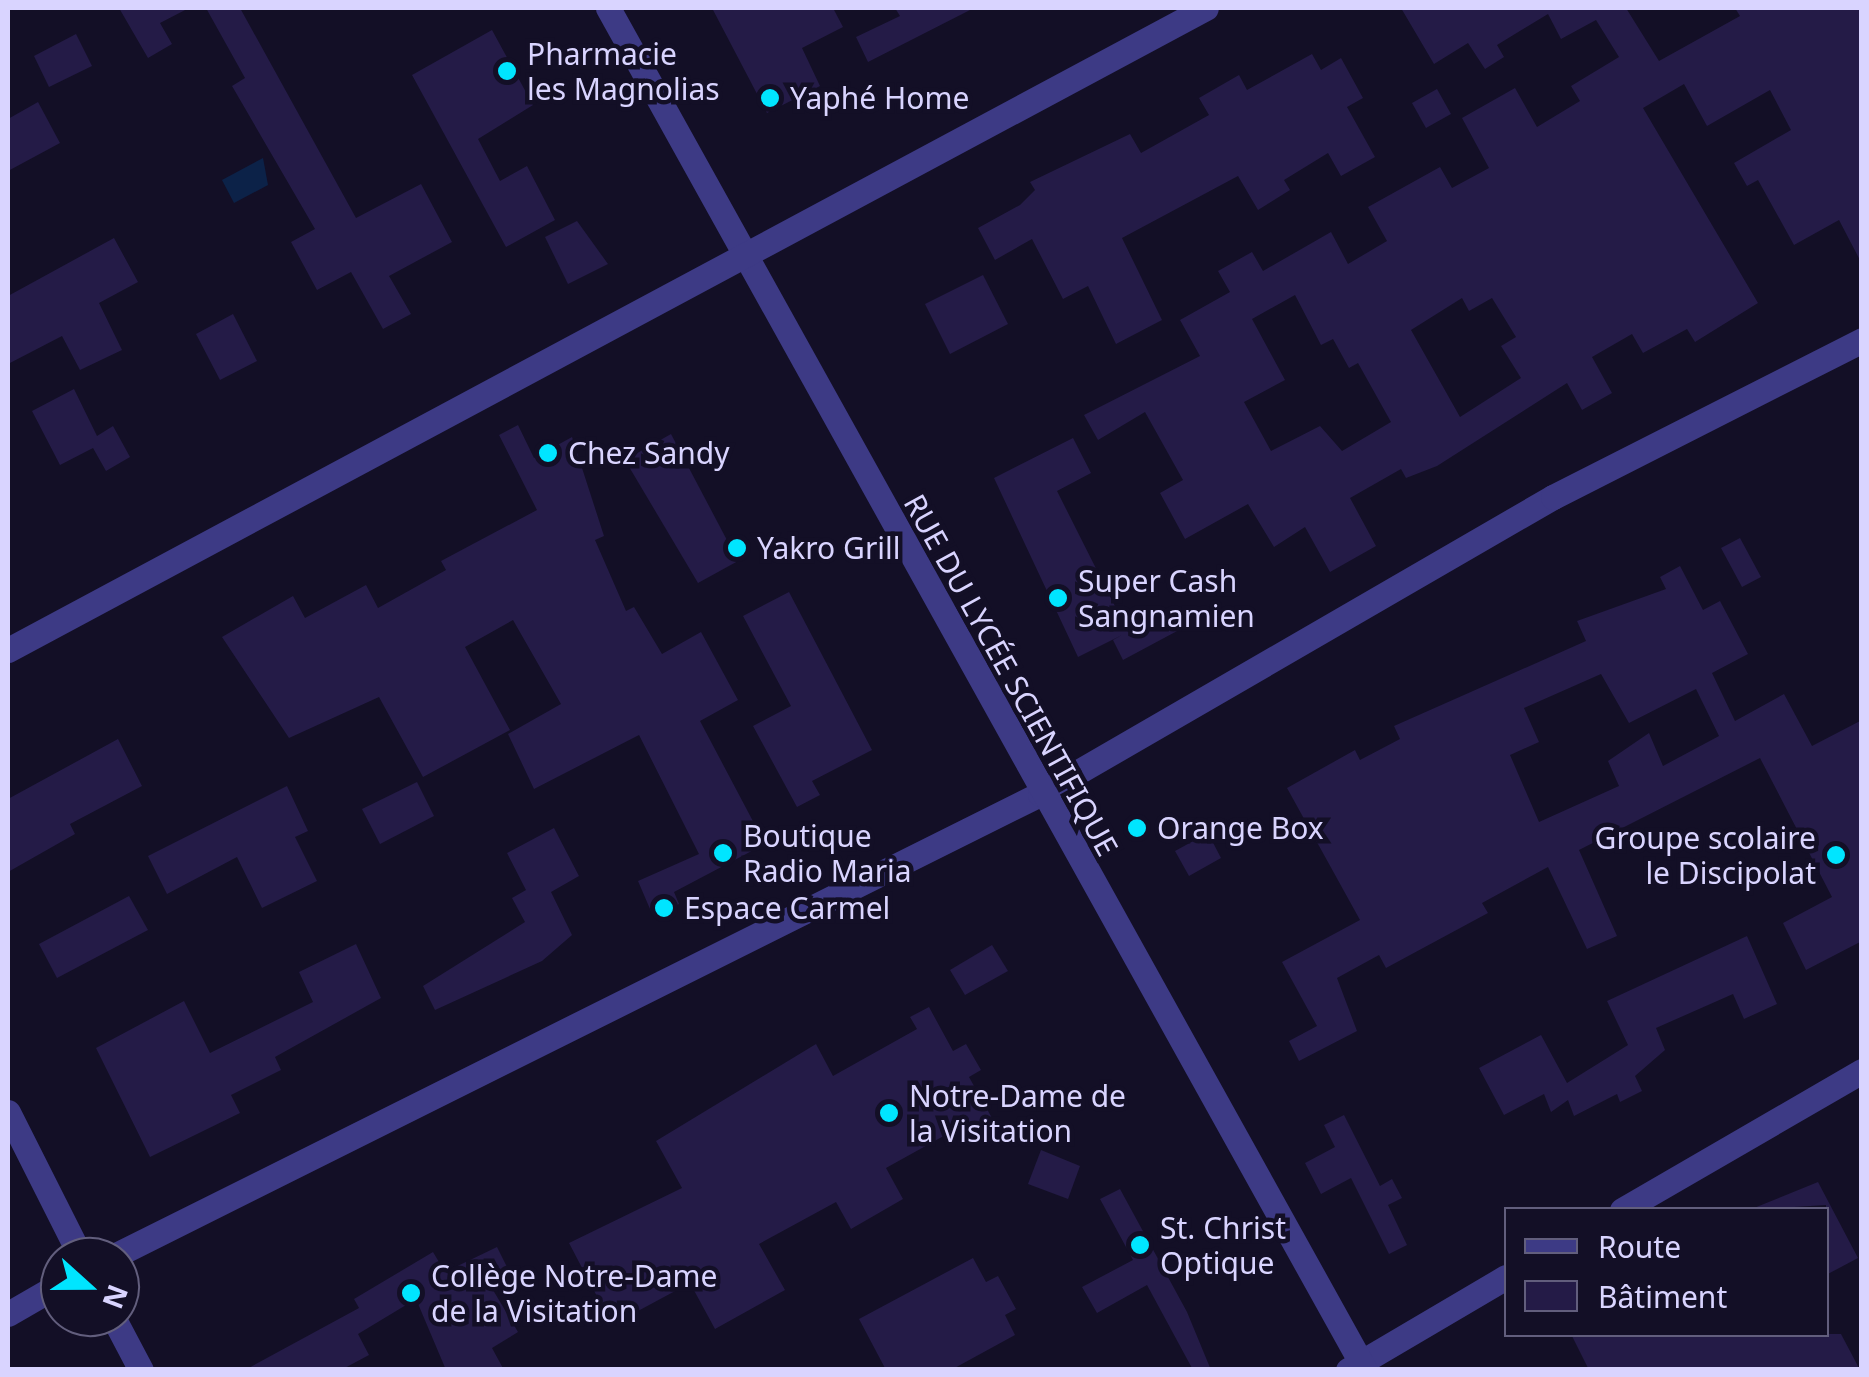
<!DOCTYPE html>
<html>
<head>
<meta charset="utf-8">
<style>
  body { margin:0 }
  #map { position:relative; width:1869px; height:1377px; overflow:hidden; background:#130f26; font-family:"Noto Sans",sans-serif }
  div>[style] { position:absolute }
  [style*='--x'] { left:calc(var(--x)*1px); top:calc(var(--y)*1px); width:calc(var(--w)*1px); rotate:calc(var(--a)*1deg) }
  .water>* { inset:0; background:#0c2248 }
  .building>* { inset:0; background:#241b47 }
  .minor>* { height:25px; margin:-12.5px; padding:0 12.5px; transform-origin:12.5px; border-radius:12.5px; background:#3d3a85 }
  .tertiary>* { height:25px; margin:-12.5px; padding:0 12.5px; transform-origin:12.5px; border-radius:12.5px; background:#3d3a85 }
  .dots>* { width:28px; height:28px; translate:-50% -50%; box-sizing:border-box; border:5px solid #130f26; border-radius:50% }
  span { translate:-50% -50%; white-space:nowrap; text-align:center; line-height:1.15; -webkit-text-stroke:9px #130f26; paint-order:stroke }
  .poi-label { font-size:30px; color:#d9d4ff }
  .left { translate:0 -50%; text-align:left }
  .right { translate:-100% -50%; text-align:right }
  .street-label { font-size:30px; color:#d9d4ff }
  .frame { position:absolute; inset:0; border:10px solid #d9d4ff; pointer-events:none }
  .legend { position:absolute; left:1504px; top:1207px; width:325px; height:130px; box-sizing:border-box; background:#130f26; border:2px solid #625e7d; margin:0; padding:12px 18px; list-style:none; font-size:30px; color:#d9d4ff }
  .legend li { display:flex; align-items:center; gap:20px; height:50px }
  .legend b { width:50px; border:2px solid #625e7d }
  .north { position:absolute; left:40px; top:1237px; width:100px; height:100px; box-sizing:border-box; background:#130f26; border:2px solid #625e7d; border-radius:50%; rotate:111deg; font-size:28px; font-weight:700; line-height:40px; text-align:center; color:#d9d4ff }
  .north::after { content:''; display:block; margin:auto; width:35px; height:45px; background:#00e5ff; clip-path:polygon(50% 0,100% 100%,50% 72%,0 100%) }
</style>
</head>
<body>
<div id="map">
  <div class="water">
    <i style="clip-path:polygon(263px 158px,268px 185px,234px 203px,222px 180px)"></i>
  </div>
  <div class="building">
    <i style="clip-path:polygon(119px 8px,189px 8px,160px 23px,172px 44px,148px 58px)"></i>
    <i style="clip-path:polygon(206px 8px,240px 8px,356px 218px,421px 184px,452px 242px,389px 276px,411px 314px,383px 329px,351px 272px,317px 290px,291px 242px,315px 229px,232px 86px,245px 78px)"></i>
    <i style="clip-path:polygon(712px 8px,833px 8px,843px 27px,802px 48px,820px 86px,767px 113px)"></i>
    <i style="clip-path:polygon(895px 8px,974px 8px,868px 62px,856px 37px,900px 16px)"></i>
    <i style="clip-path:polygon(evenodd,1401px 8px,1626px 8px,1659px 61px,1740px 16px,1735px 8px,1862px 8px,1862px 264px,1839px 220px,1794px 245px,1758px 180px,1747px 186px,1734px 163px,1791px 130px,1770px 90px,1707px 126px,1684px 84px,1643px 108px,1758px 303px,1695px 342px,1687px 329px,1643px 353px,1632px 334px,1592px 357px,1612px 393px,1582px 410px,1567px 383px,1437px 466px,1406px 478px,1401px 469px,1350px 498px,1376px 546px,1330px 572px,1305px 527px,1274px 547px,1248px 504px,1185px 539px,1160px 493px,1183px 480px,1145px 412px,1098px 440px,1084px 415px,1200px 356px,1180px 320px,1230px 292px,1218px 271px,1252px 252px,1263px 271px,1331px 232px,1348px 264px,1387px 241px,1368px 207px,1440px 167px,1452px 188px,1489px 168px,1462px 118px,1515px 88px,1537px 127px,1580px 101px,1571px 86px,1619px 57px,1596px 20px,1561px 39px,1548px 14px,1497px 45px,1504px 57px,1485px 69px,1468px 43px,1434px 64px,1401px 8px,1295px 295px,1321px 345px,1333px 339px,1349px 368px,1358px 363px,1391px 422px,1342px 451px,1320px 426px,1271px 451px,1244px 402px,1285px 380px,1252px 319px,1295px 295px,1401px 8px,1462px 298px,1469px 311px,1492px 298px,1516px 337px,1501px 346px,1521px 378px,1460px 417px,1411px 330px,1462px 298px)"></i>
    <i style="clip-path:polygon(492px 30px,533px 105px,478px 139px,500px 181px,527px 166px,555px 220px,506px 247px,412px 75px)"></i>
    <i style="clip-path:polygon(76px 34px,92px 66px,49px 87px,34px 56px)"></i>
    <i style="clip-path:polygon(1312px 54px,1321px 70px,1341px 58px,1363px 98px,1347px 107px,1375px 157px,1341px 176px,1328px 153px,1284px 180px,1290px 190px,1258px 210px,1238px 176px,1122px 238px,1162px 320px,1116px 344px,1088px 286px,1063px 299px,1032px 239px,995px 260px,978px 228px,1020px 205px,1035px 190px,1030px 182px,1130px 134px,1141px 153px,1209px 115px,1199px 98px,1239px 75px,1247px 90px)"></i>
    <i style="clip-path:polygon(1437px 89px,1451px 114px,1426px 128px,1412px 103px)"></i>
    <i style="clip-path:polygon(38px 102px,60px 143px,8px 171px,8px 119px)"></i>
    <i style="clip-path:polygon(577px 221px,608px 264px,568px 284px,545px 237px)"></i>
    <i style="clip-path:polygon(114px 238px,138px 282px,99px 303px,122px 350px,80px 370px,62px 336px,8px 364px,8px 296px)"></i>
    <i style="clip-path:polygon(983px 275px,1008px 324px,950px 354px,925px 304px)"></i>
    <i style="clip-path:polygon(233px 314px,257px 361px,220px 380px,196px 334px)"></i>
    <i style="clip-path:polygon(74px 389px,97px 436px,113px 426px,130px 457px,106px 471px,93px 448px,60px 465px,32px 411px)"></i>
    <i style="clip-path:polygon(518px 425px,534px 458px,572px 437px,604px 536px,595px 540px,626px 611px,634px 607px,662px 654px,701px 632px,738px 700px,700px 721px,765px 844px,674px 892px,679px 904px,653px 916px,638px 881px,699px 854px,639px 735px,534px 789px,508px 734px,561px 704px,513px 620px,465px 647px,510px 730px,423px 777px,379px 697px,289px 738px,222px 637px,293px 596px,305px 618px,366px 585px,378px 608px,446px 570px,441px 561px,537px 510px,499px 435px)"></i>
    <i style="clip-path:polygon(671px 434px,738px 561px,698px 583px,625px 460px)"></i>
    <i style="clip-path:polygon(1073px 438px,1091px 473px,1057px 491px,1128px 632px,1169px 609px,1179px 630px,1123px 660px,1113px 640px,1122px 635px,1078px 657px,994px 478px)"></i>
    <i style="clip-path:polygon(1740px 538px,1761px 577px,1742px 587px,1721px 548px)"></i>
    <i style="clip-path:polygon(evenodd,1680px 566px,1703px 610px,1720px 601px,1748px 654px,1712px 673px,1735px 721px,1784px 694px,1812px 746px,1862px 720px,1862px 941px,1806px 970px,1783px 923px,1832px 897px,1760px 758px,1579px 850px,1617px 936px,1587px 949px,1548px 867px,1482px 903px,1488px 913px,1386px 968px,1379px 955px,1337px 978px,1357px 1031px,1299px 1061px,1289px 1041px,1317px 1026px,1282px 962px,1360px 920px,1287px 788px,1355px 750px,1360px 760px,1400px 739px,1394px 726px,1586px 641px,1577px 621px,1666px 589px,1660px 577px,1680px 566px,1601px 674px,1629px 723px,1696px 689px,1719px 736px,1663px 766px,1649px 733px,1608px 761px,1619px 786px,1539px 822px,1510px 755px,1539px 742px,1524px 708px,1601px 674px)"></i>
    <i style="clip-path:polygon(789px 592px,872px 750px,812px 781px,820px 795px,797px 807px,753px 726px,791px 706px,743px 616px)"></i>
    <i style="clip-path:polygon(118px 739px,142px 786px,70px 824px,75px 834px,8px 872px,8px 799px)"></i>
    <i style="clip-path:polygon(417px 782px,434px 816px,380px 844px,362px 809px)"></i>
    <i style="clip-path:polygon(287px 786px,308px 831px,295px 837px,317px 881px,262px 908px,237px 857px,167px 894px,148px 856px)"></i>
    <i style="clip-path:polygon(554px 828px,579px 876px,551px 892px,572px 935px,542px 961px,435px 1010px,423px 986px,525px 922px,512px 898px,526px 890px,507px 853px)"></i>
    <i style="clip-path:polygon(1208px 833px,1221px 858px,1189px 876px,1175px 851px)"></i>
    <i style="clip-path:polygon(129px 896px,148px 930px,57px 978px,39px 944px)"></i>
    <i style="clip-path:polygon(1747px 936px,1777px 1004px,1744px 1019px,1733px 994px,1656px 1028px,1665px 1050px,1635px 1076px,1642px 1091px,1620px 1102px,1617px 1094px,1574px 1116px,1568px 1100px,1551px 1112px,1544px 1094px,1504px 1115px,1479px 1068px,1541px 1035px,1567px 1083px,1628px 1045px,1607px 1001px)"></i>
    <i style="clip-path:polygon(356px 944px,381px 998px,275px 1057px,281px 1070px,231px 1095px,240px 1113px,150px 1157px,96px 1048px,184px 1001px,210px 1053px,313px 1002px,299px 972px)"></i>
    <i style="clip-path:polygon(992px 945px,1008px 971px,965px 995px,950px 970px)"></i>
    <i style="clip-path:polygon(929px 1007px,953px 1051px,966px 1044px,981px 1070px,969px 1077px,997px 1127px,975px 1139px,967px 1123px,886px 1168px,903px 1199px,851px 1229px,836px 1202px,759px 1244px,785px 1290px,715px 1329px,690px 1283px,612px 1325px,569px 1243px,682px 1188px,656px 1141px,816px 1044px,833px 1076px,917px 1029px,910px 1017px)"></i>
    <i style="clip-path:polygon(1344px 1115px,1380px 1186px,1392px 1179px,1402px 1198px,1388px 1205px,1407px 1245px,1389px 1254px,1351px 1178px,1321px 1194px,1305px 1163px,1335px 1147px,1324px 1125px)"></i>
    <i style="clip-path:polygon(1041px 1150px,1080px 1166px,1068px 1199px,1028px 1184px)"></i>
    <i style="clip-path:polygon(1818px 1182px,1858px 1258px,1826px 1275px,1826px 1205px,1749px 1210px)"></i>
    <i style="clip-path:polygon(1120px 1189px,1187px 1312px,1211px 1370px,1193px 1370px,1147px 1285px,1097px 1313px,1082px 1287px,1133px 1260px,1100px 1199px)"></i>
    <i style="clip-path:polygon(497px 1247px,511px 1275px,490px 1285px,518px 1332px,492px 1348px,504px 1370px,446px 1370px,416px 1299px,358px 1334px,369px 1355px,341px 1370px,245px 1370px,359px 1308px,354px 1299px,433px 1252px,445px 1272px)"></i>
    <i style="clip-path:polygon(973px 1258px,986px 1282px,998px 1276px,1016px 1309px,1005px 1315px,1015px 1335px,951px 1370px,886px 1370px,859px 1319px)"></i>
    <i style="clip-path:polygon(1571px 1334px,1841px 1334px,1860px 1370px,1589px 1370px)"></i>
  </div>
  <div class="minor">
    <i style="--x:8;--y:1112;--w:162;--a:63.3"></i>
    <i style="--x:1622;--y:1210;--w:277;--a:-30.1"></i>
    <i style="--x:112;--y:1257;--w:1037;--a:-26.52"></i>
    <i style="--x:1040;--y:794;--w:593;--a:-30.07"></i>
    <i style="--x:1553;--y:497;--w:347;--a:-26.9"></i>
    <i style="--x:8;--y:1314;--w:60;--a:-30"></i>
    <i style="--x:113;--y:1317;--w:60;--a:62.2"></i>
    <i style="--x:1348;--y:1370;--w:183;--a:-30.5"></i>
  </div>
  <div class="tertiary">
    <i style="--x:608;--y:8;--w:1558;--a:60.93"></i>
    <i style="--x:8;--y:650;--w:1359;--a:-28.19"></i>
  </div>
  <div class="dots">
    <i style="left:507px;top:71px;background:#00e5ff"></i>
    <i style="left:770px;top:98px;background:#00e5ff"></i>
    <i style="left:548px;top:453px;background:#00e5ff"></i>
    <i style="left:737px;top:548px;background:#00e5ff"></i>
    <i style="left:1058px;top:598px;background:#00e5ff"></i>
    <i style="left:1137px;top:828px;background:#00e5ff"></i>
    <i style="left:723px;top:853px;background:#00e5ff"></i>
    <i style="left:1836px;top:855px;background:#00e5ff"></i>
    <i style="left:664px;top:908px;background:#00e5ff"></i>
    <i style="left:889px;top:1113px;background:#00e5ff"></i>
    <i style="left:1140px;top:1245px;background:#00e5ff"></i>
    <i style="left:411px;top:1293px;background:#00e5ff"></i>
  </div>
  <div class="poi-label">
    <span class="left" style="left:527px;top:71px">Pharmacie<br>les Magnolias</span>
    <span class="left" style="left:790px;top:98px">Yaphé Home</span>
    <span class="left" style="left:568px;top:453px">Chez Sandy</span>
    <span class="left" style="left:757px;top:548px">Yakro Grill</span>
    <span class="left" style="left:1078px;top:598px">Super Cash<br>Sangnamien</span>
    <span class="left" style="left:1157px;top:828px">Orange Box</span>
    <span class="left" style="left:743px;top:853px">Boutique<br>Radio Maria</span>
    <span class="right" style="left:1816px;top:855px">Groupe scolaire<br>le Discipolat</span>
    <span class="left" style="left:684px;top:908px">Espace Carmel</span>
    <span class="left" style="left:909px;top:1113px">Notre-Dame de<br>la Visitation</span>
    <span class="left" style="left:1160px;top:1245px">St. Christ<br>Optique</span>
    <span class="left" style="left:431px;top:1293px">Collège Notre-Dame<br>de la Visitation</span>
  </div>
  <div class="street-label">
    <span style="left:1011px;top:675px;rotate:61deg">RUE DU LYCÉE SCIENTIFIQUE</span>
  </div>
  <div class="frame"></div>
  <ul class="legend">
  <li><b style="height:12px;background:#3d3a85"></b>Route</li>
  <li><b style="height:28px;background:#241b47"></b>Bâtiment</li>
  </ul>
  <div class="north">N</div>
</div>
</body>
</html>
